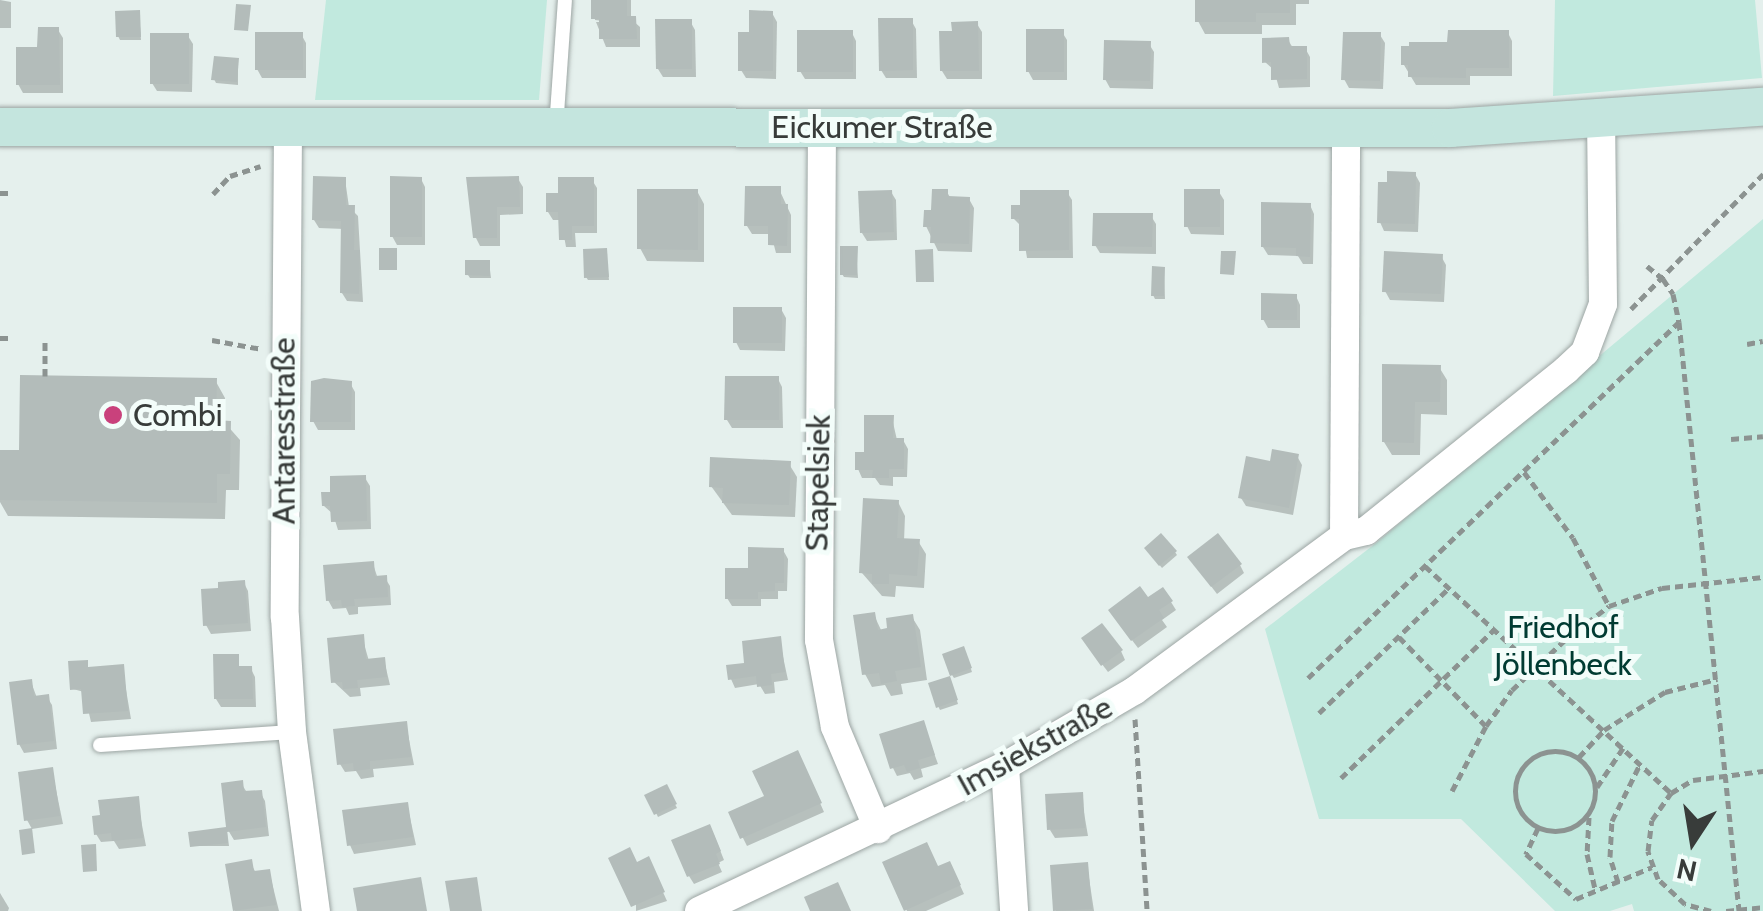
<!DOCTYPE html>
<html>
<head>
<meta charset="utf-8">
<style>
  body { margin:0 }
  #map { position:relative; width:1763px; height:911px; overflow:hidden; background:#e5f0ed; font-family:Cabin,sans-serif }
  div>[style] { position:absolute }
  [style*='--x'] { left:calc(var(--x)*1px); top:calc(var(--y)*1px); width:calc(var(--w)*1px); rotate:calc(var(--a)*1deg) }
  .green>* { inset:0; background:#c1e9de }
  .shadow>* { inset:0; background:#0003 }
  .building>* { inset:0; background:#b3bcba }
  .path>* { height:5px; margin-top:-2.5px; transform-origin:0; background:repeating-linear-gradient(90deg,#8c9391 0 8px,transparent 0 13px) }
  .path>.ring { margin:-2.5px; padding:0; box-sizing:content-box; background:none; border:5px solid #8c9391; border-radius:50% }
  .roads { filter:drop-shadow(0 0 2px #9ca5a3) drop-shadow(0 0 2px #9ca5a3) }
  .lane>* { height:14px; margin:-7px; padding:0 7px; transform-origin:7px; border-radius:7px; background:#fff }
  .street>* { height:28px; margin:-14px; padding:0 14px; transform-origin:14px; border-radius:14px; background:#fff }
  .secondary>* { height:38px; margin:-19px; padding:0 19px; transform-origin:19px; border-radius:19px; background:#c4e5de }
  .dots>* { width:28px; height:28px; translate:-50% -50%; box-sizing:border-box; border:5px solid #f3fdfa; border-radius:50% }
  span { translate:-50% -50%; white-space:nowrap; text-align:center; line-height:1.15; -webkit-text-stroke:10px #f3fdfa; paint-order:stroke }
  .street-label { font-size:32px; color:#383c3a }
  .poi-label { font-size:32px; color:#383c3a }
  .left { translate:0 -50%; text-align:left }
  .park-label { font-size:32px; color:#003b32 }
  .north { position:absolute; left:1643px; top:791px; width:100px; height:100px; -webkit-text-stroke:8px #f3fdfa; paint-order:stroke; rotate:192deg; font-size:28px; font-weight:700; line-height:40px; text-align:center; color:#383c3a }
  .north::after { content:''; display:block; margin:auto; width:35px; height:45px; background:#383c3a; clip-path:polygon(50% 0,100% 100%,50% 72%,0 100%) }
</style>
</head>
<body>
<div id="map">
  <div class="green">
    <i style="clip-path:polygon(326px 0,547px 0,539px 100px,315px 100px)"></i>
    <i style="clip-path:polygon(1555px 0,1755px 0,1762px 78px,1553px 96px)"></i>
    <i style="clip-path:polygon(1763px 219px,1763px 911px,1634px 911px,1632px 904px,1610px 911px,1555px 911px,1461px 819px,1319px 819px,1265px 629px,1376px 543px)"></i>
  </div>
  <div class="shadow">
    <i style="clip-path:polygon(0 0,11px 2px,11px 28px,0 28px)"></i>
    <i style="clip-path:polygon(593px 0,631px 0,631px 19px,640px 27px,640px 47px,606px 47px,596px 22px,611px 22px,595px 20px)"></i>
    <i style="clip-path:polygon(1198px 0,1309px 0,1309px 4px,1296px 4px,1296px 25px,1262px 25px,1262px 34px,1205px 34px,1198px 21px)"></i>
    <i style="clip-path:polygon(139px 13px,141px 40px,120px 40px,118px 36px)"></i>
    <i style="clip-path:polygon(772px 13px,777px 22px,776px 79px,746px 78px,741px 70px,752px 35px)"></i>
    <i style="clip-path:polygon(911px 20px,916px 29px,917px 78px,886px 78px,881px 70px)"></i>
    <i style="clip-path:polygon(690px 21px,695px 30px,696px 77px,663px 77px,658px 69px)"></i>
    <i style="clip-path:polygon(977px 24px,982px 32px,982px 79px,947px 79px,942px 71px,954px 33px)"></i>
    <i style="clip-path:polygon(58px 30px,63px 38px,63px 93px,23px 93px,18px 84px)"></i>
    <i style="clip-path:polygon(1062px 32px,1067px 40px,1067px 80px,1033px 80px,1028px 71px)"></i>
    <i style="clip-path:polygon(852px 33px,856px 41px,856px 79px,805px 79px,800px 71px)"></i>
    <i style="clip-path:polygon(1508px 33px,1512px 41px,1512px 76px,1470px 76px,1470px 85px,1416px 85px,1404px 65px,1450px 44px)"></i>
    <i style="clip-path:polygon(301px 34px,306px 43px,306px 78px,262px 78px,257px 69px)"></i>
    <i style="clip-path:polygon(1380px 35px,1385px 43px,1383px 89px,1349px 88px,1344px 79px)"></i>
    <i style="clip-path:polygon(188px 36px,193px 44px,192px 92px,157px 91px,152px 83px)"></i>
    <i style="clip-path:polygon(1288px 40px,1293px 48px,1305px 48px,1310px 57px,1310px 87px,1279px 88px,1274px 70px,1265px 62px)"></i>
    <i style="clip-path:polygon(1149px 44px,1154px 52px,1153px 89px,1110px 88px,1105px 79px)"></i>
    <i style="clip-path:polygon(238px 61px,238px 85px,216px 83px,214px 79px)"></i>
    <i style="clip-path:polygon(1415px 174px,1420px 183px,1418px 232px,1384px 231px,1380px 222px)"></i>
    <i style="clip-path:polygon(345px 179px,349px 207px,358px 216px,363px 302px,347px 301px,342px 293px,344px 229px,319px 228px,314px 220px)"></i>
    <i style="clip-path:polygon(421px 179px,425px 187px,425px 245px,397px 245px,392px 236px)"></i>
    <i style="clip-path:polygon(469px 179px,518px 179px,523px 187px,523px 214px,500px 215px,500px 246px,480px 246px,476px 238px)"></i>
    <i style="clip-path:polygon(592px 180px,597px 188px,597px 233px,575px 233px,576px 247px,566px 247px,561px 220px,553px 220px,548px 212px,561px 196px)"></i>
    <i style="clip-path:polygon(779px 189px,791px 215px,791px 253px,776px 253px,771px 234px,752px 234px,747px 226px)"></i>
    <i style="clip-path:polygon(697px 191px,704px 204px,704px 262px,647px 261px,640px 248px)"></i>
    <i style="clip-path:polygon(891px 192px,896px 200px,897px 240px,867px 241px,862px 233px)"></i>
    <i style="clip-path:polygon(947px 192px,951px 199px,969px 199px,974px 208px,972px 252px,938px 251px,926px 226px)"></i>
    <i style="clip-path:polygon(1067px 192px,1072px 200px,1073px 258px,1027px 258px,1022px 227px,1014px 219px)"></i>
    <i style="clip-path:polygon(1219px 192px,1224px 200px,1224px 235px,1191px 234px,1187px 226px)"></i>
    <i style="clip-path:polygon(1310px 205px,1314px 214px,1313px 264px,1303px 264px,1298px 256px,1268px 255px,1263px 247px)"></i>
    <i style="clip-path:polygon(1151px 216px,1156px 224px,1156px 254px,1100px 253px,1095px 245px)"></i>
    <i style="clip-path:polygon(856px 249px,858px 278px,844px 277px,842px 274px)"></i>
    <i style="clip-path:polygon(606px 250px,609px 280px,588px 280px,586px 277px)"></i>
    <i style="clip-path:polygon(1441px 256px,1446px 265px,1444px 302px,1390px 300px,1385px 291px)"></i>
    <i style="clip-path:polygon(489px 262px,491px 278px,470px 278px,468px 275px)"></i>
    <i style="clip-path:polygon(1164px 269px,1165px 299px,1155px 299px,1153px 295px)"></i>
    <i style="clip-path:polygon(1296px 296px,1300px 305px,1300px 328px,1268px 328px,1263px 319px)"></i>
    <i style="clip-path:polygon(781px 309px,786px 318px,785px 351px,740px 350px,736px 342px)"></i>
    <i style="clip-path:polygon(1439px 367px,1447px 380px,1447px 415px,1421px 414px,1420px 455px,1392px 455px,1384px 442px)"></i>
    <i style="clip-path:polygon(778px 379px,782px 387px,783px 428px,732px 428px,727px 420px)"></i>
    <i style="clip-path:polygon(215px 380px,225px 398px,225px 423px,240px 440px,239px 490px,226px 490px,225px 519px,8px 516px,0 502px,0 452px,21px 453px)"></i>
    <i style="clip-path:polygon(350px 383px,355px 392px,355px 430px,318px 430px,313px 421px)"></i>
    <i style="clip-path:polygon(892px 418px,897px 440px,903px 440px,908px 449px,907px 477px,893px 477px,893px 486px,880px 485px,875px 478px,862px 478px,858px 469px)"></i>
    <i style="clip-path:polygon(1297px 456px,1302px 465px,1293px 515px,1246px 506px,1241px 498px,1273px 464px)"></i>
    <i style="clip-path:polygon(789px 464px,797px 477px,795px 517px,732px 515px,711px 486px)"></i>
    <i style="clip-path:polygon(365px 478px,370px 486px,371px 529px,338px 530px,333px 514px,324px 506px)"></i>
    <i style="clip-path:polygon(898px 502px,905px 516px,904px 541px,918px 541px,926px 554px,924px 588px,896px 586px,895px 597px,882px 596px,862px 573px)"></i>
    <i style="clip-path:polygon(783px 550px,788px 559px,787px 591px,778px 591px,778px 599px,761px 599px,761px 606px,732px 606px,727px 598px)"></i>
    <i style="clip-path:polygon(1149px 552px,1175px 552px,1177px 555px,1162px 568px)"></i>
    <i style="clip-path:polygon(373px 564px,378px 579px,385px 578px,390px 586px,391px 605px,358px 607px,358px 614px,349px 615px,346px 608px,333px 609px,328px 600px)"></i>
    <i style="clip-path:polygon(1195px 565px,1240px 565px,1244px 573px,1217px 594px)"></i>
    <i style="clip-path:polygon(244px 583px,248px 591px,251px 631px,211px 634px,206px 625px)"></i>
    <i style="clip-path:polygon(1148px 601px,1171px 602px,1176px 610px,1162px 620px,1167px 627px,1138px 648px,1116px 619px)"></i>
    <i style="clip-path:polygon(874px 615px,882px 632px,912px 617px,920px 630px,927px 680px,901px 684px,903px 694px,891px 696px,885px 685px,872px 687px,865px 674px)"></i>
    <i style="clip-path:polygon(362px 637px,369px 661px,384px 660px,390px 685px,360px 688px,361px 696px,350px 697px,334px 682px)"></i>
    <i style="clip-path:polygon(779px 638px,788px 680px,774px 682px,775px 693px,765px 694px,759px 684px,735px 688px,731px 679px)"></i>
    <i style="clip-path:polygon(1089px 647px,1121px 651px,1125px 660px,1108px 672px)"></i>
    <i style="clip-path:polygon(965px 652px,972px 672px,954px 678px,952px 675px)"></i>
    <i style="clip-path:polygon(237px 657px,239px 669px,251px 669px,255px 677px,256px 707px,221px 707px,216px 699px)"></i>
    <i style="clip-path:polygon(86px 662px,88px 669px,122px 666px,131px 719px,91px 722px,84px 692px,73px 689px)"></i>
    <i style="clip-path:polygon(31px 682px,37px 698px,47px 697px,52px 705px,57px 749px,24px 753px,19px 744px)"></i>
    <i style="clip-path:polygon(951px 682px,958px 704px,940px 710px,938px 706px)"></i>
    <i style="clip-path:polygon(923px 723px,938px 764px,921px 769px,923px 777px,914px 780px,910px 773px,897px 776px,893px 768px)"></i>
    <i style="clip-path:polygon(406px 724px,414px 765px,373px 769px,374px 777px,361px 779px,356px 771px,345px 772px,340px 764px)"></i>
    <i style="clip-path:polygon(802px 762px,824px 812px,747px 846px,731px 814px,767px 797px)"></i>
    <i style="clip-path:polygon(52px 770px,63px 824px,32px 829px,27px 820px)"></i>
    <i style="clip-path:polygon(241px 783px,246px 791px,260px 792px,265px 801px,269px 836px,234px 840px,228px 830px)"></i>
    <i style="clip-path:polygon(666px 787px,677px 808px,658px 817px,648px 796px)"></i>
    <i style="clip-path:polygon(1081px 795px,1088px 836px,1055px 838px,1050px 830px)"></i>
    <i style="clip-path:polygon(137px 799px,146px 846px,119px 849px,114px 841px,101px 842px,96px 834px)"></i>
    <i style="clip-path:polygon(407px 804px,416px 845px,354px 854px,350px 845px)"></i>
    <i style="clip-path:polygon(227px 830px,229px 846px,192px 846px)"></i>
    <i style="clip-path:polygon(714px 835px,724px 860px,718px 863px,722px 872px,694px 884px,689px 876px)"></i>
    <i style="clip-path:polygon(250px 862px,256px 873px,269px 871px,279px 911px,235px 911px,228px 866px)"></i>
    <i style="clip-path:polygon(885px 864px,954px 872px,964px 894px,926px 911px,907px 911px)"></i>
    <i style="clip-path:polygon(636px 865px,652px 868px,667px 901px,636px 911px)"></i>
    <i style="clip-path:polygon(1087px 865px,1094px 911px,1056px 911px,1053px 867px)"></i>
    <i style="clip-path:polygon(0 893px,9px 908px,8px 911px,0 911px)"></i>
  </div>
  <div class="building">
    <i style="clip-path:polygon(591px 0,627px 0,627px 16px,636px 16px,637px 39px,599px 39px,599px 19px,591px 19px)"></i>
    <i style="clip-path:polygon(1195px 0,1290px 0,1290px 13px,1256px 13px,1256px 22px,1195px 22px)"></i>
    <i style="clip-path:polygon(236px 4px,251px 5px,248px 31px,234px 30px)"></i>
    <i style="clip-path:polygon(140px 10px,141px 37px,116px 37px,115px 11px)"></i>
    <i style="clip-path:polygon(749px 10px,773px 11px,773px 71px,738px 71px,738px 32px,749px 32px)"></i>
    <i style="clip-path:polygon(878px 18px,913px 18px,913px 70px,879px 71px)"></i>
    <i style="clip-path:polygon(655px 19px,692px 19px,692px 69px,656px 69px)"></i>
    <i style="clip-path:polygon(978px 21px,979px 71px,940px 71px,939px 31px,952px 31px,951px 22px)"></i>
    <i style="clip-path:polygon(38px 27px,59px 27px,60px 85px,16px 85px,16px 47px,37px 47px)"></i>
    <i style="clip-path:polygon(1026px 29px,1064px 29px,1064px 72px,1026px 72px)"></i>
    <i style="clip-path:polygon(797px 30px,853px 30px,853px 72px,797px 72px)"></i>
    <i style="clip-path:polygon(1448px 30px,1509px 30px,1509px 68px,1466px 68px,1466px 78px,1408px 77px,1408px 65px,1401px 65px,1401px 46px,1409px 46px,1409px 42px,1447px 42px)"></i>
    <i style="clip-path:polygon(255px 32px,303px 32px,303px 70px,255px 70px)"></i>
    <i style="clip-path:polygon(1343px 32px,1381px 32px,1380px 81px,1341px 80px)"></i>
    <i style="clip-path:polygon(150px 33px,189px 33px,189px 84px,150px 84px)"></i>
    <i style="clip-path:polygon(1289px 37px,1290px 46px,1307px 46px,1307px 79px,1271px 80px,1271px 62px,1262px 63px,1262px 38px)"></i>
    <i style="clip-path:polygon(1104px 40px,1151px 41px,1150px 81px,1103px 80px)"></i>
    <i style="clip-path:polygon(214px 56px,239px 58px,237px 82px,211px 80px)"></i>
    <i style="clip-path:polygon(1387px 171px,1416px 172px,1415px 224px,1377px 223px,1378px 182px,1387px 182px)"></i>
    <i style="clip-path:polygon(313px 176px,346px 177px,346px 205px,355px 205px,354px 250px,360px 250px,359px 294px,340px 293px,341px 221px,312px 220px)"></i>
    <i style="clip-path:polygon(390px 176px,422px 177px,422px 237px,390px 237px)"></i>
    <i style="clip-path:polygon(519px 176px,520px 207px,497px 207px,497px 238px,473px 238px,466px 177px)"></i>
    <i style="clip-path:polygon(558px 177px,594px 177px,594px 226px,572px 226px,572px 240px,559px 240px,558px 212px,546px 212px,546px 193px,558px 193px)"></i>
    <i style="clip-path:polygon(745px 186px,781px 186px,781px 204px,788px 204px,787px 246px,768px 245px,768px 226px,744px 226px)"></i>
    <i style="clip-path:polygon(637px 189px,698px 189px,698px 250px,637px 249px)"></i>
    <i style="clip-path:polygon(932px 189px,948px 189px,948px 196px,970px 197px,969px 244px,930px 243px,931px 227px,923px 227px,924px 210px,931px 210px)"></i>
    <i style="clip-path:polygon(1184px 189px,1220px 189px,1220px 227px,1184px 227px)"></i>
    <i style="clip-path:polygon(892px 190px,894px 232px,860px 233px,858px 191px)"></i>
    <i style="clip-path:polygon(1020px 190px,1069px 190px,1069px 250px,1019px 251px,1019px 219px,1011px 219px,1011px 205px,1020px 205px)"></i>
    <i style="clip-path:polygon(1261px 202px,1311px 203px,1310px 257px,1296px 256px,1296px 248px,1261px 247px)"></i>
    <i style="clip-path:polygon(1093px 213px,1153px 213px,1152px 247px,1092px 246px)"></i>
    <i style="clip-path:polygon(840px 246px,858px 246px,857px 275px,840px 275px)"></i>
    <i style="clip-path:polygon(379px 248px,397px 248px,397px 270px,379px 270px)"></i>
    <i style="clip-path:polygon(607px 248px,609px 277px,584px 278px,583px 249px)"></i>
    <i style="clip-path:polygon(933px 249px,934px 282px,916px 282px,915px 250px)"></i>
    <i style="clip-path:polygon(1221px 251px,1236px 251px,1234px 275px,1220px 274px)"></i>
    <i style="clip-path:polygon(1384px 251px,1443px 254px,1441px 294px,1382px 292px)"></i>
    <i style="clip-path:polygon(465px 260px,490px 260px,490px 276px,465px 275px)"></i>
    <i style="clip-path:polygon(1152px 266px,1165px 267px,1164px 296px,1151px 296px)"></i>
    <i style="clip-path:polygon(1261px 293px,1297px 294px,1297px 320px,1261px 320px)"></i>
    <i style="clip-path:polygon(733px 307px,782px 307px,782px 343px,733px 343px)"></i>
    <i style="clip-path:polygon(1382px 364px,1441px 365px,1440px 402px,1415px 402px,1414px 443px,1382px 442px)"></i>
    <i style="clip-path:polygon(20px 375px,217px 378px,216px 420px,231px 421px,230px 474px,217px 474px,217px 503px,0 500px,0 450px,19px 450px)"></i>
    <i style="clip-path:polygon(725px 376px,779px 376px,779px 420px,724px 420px)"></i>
    <i style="clip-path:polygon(324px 378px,352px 381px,351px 422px,310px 422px,311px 381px)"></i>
    <i style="clip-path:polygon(864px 415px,894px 415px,893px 438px,904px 438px,904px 469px,889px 469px,889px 478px,872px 478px,873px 470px,855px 470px,855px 452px,864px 452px)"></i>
    <i style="clip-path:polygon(1272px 449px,1299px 454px,1289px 508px,1238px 498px,1246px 456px,1270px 461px)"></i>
    <i style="clip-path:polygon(710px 457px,791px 461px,789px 505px,722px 503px,723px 488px,709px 487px)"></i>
    <i style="clip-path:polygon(366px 475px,367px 521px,331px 522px,330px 506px,322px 506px,321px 492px,330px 492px,330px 476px)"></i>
    <i style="clip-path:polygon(863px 498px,899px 500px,897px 538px,920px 539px,917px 576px,889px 574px,889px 584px,872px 584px,872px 574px,859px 573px)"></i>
    <i style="clip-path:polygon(1161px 533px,1177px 551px,1159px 566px,1144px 548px)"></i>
    <i style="clip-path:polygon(1218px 533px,1242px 564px,1211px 587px,1187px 557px)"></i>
    <i style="clip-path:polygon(748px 547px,784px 548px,784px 583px,775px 583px,775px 591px,758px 592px,758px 599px,725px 599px,725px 568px,748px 568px)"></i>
    <i style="clip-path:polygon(374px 561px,375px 576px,387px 575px,388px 597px,354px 599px,355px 606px,342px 607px,341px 600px,326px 601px,323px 565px)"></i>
    <i style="clip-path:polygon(245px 580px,248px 623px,203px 626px,201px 589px,218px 588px,218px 582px)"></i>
    <i style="clip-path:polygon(1140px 586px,1148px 597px,1163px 587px,1173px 601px,1159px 610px,1164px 618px,1131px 641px,1108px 610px)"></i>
    <i style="clip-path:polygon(875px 612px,878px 630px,887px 628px,886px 618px,913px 614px,921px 667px,895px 671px,897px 681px,881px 684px,879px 673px,862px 675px,853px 615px)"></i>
    <i style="clip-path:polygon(1102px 623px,1123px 650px,1101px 666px,1081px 638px)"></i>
    <i style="clip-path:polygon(364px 634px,366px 659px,385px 657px,387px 677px,357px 680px,358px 688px,343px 689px,342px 682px,331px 683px,327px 638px)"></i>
    <i style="clip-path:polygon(781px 636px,785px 672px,771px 674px,772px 685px,757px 687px,756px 676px,728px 680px,726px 665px,744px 663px,742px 641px)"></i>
    <i style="clip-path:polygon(964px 646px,972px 668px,950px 676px,942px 654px)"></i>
    <i style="clip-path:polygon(213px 654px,239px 654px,239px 666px,252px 666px,253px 699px,214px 699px)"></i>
    <i style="clip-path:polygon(88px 660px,88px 667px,124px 664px,128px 711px,83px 714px,81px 689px,70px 690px,68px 661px)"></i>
    <i style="clip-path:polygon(950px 676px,958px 700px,936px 708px,928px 683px)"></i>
    <i style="clip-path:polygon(32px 679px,34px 696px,49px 694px,54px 741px,17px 745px,9px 682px)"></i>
    <i style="clip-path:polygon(924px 720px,935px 755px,918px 760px,920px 768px,907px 772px,904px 765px,890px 769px,879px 734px)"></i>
    <i style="clip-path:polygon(407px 721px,411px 757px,370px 761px,370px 769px,354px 771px,353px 763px,337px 765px,333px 729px)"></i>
    <i style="clip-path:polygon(798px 750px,822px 803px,740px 839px,728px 812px,764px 796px,752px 771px)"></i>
    <i style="clip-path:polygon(53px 767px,60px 816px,24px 821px,18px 772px)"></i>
    <i style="clip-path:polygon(243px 780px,244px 791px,262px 790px,266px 827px,227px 832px,228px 843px,190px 847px,188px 832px,226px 827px,221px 783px)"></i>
    <i style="clip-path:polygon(667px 784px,677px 804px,654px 815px,644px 795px)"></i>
    <i style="clip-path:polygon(1083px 792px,1085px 828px,1047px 830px,1045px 794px)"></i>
    <i style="clip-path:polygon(139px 796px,143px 838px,112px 841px,111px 833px,94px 835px,92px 816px,100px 815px,98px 800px)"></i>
    <i style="clip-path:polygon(408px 802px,413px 837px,347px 846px,342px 810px)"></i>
    <i style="clip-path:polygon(710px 824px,721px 851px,716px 854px,720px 864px,687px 877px,671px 840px)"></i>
    <i style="clip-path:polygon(32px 828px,35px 853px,22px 855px,19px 830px)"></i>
    <i style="clip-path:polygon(927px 842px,938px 866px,950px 861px,961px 885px,904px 911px,882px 862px)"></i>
    <i style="clip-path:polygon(96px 844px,97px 871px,83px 872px,81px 845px)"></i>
    <i style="clip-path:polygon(630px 847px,637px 862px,649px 856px,665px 892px,631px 907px,608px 858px)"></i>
    <i style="clip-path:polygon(252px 859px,254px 871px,270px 869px,276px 905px,233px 911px,225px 864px)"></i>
    <i style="clip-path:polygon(1088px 862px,1092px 909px,1053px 911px,1050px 865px)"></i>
    <i style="clip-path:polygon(421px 877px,427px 911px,357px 911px,353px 888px)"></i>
    <i style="clip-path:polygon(477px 877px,482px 911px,450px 911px,445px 881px)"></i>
    <i style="clip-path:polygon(838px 882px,851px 911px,810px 911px,804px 897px)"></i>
  </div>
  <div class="path">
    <i style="--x:0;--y:193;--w:9;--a:0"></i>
    <i style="--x:213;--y:194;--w:25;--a:-47"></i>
    <i style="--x:230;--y:176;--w:32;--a:-18"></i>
    <i style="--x:1647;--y:266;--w:21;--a:39"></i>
    <i style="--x:1663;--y:279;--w:18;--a:56"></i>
    <i style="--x:1673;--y:294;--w:29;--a:78"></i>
    <i style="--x:1679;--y:322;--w:592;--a:84.18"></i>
    <i style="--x:1631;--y:309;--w:189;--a:-45.6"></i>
    <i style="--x:0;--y:338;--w:8;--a:0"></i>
    <i style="--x:212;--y:340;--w:51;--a:10.2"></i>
    <i style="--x:1747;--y:344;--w:16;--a:-11"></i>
    <i style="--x:45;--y:376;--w:37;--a:-90"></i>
    <i style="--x:1731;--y:439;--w:32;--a:-5"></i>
    <i style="--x:1524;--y:472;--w:82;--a:53.4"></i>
    <i style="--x:1573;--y:538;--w:77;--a:62.1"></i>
    <i style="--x:1425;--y:566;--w:335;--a:42.7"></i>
    <i style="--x:1399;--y:637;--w:124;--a:45.7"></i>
    <i style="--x:1308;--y:678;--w:514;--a:-43.82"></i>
    <i style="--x:1319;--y:713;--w:180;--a:-43.9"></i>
    <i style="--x:1135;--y:719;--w:192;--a:86.4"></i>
    <i class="ring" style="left:1515px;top:751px;width:75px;height:75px"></i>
    <i style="--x:1579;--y:757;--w:37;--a:-47"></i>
    <i style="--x:1604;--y:730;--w:72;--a:-31.9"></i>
    <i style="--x:1665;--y:692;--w:54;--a:-14"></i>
    <i style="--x:1341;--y:778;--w:214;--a:-44.1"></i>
    <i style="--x:1597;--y:787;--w:47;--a:-56.3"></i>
    <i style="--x:1452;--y:791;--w:73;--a:-62.4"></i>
    <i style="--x:1486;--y:726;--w:44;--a:-54.2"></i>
    <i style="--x:1512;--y:690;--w:74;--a:-43.4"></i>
    <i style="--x:1566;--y:639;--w:54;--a:-37.5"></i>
    <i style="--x:1609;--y:606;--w:56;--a:-18.8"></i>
    <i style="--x:1662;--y:588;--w:102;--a:-6.2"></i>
    <i style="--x:1589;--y:817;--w:37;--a:93"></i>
    <i style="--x:1587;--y:854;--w:36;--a:77"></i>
    <i style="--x:1538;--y:828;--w:29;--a:115"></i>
    <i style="--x:1526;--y:854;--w:67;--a:42"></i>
    <i style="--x:1576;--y:899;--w:82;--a:-22.8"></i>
    <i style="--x:1618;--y:882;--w:26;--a:-108"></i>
    <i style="--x:1610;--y:857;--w:36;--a:-87"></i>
    <i style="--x:1612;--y:821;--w:64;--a:-63.8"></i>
    <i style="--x:1711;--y:911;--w:27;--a:-165"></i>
    <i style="--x:1685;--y:904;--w:37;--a:-137"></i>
    <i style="--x:1658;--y:879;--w:30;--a:-110"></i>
    <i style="--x:1648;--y:851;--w:31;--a:-83"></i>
    <i style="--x:1652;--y:820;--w:33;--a:-55"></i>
    <i style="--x:1671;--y:793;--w:26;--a:-31"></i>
    <i style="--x:1693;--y:780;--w:71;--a:-7.3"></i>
    <i style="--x:1726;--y:911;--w:37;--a:-6"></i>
  </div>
  <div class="roads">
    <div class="lane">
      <i style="--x:556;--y:128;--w:128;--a:-86"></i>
      <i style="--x:100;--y:745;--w:192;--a:-3.9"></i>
    </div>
    <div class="street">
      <i style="--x:822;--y:127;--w:513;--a:90.34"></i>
      <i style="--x:819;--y:640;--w:88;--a:79.6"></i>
      <i style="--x:835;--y:727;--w:111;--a:67.1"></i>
      <i style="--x:288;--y:129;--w:488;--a:90.4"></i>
      <i style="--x:285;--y:617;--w:115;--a:86.5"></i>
      <i style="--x:292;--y:732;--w:181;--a:82.4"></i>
      <i style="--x:1344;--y:536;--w:408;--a:-89.7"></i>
      <i style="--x:1005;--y:766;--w:145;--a:86.4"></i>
      <i style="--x:699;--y:911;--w:339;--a:-25.4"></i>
      <i style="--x:1005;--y:766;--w:149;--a:-30.2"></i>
      <i style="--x:1134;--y:691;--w:261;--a:-36.4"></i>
      <i style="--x:1344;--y:536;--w:23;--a:-13"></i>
      <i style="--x:1366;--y:531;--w:257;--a:-38.8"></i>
      <i style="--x:1566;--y:370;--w:26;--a:-43"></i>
      <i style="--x:1585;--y:352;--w:51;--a:-69.4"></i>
      <i style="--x:1603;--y:304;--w:184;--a:-90.6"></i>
    </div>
    <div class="secondary">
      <i style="--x:0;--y:127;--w:1451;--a:0.04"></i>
      <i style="--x:1451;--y:128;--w:313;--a:-3.9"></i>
    </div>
  </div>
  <div class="dots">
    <i style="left:113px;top:415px;background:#c9417c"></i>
  </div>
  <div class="street-label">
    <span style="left:882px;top:127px">Eickumer Straße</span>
    <span style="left:284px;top:431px;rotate:-90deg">Antaresstraße</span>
    <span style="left:818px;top:483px;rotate:-89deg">Stapelsiek</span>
    <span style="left:1035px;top:746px;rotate:-29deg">Imsiekstraße</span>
  </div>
  <div class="poi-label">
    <span class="left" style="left:133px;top:415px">Combi</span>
  </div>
  <div class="park-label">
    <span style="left:1563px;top:646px">Friedhof<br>Jöllenbeck</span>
  </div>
  <div class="north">N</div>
</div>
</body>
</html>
